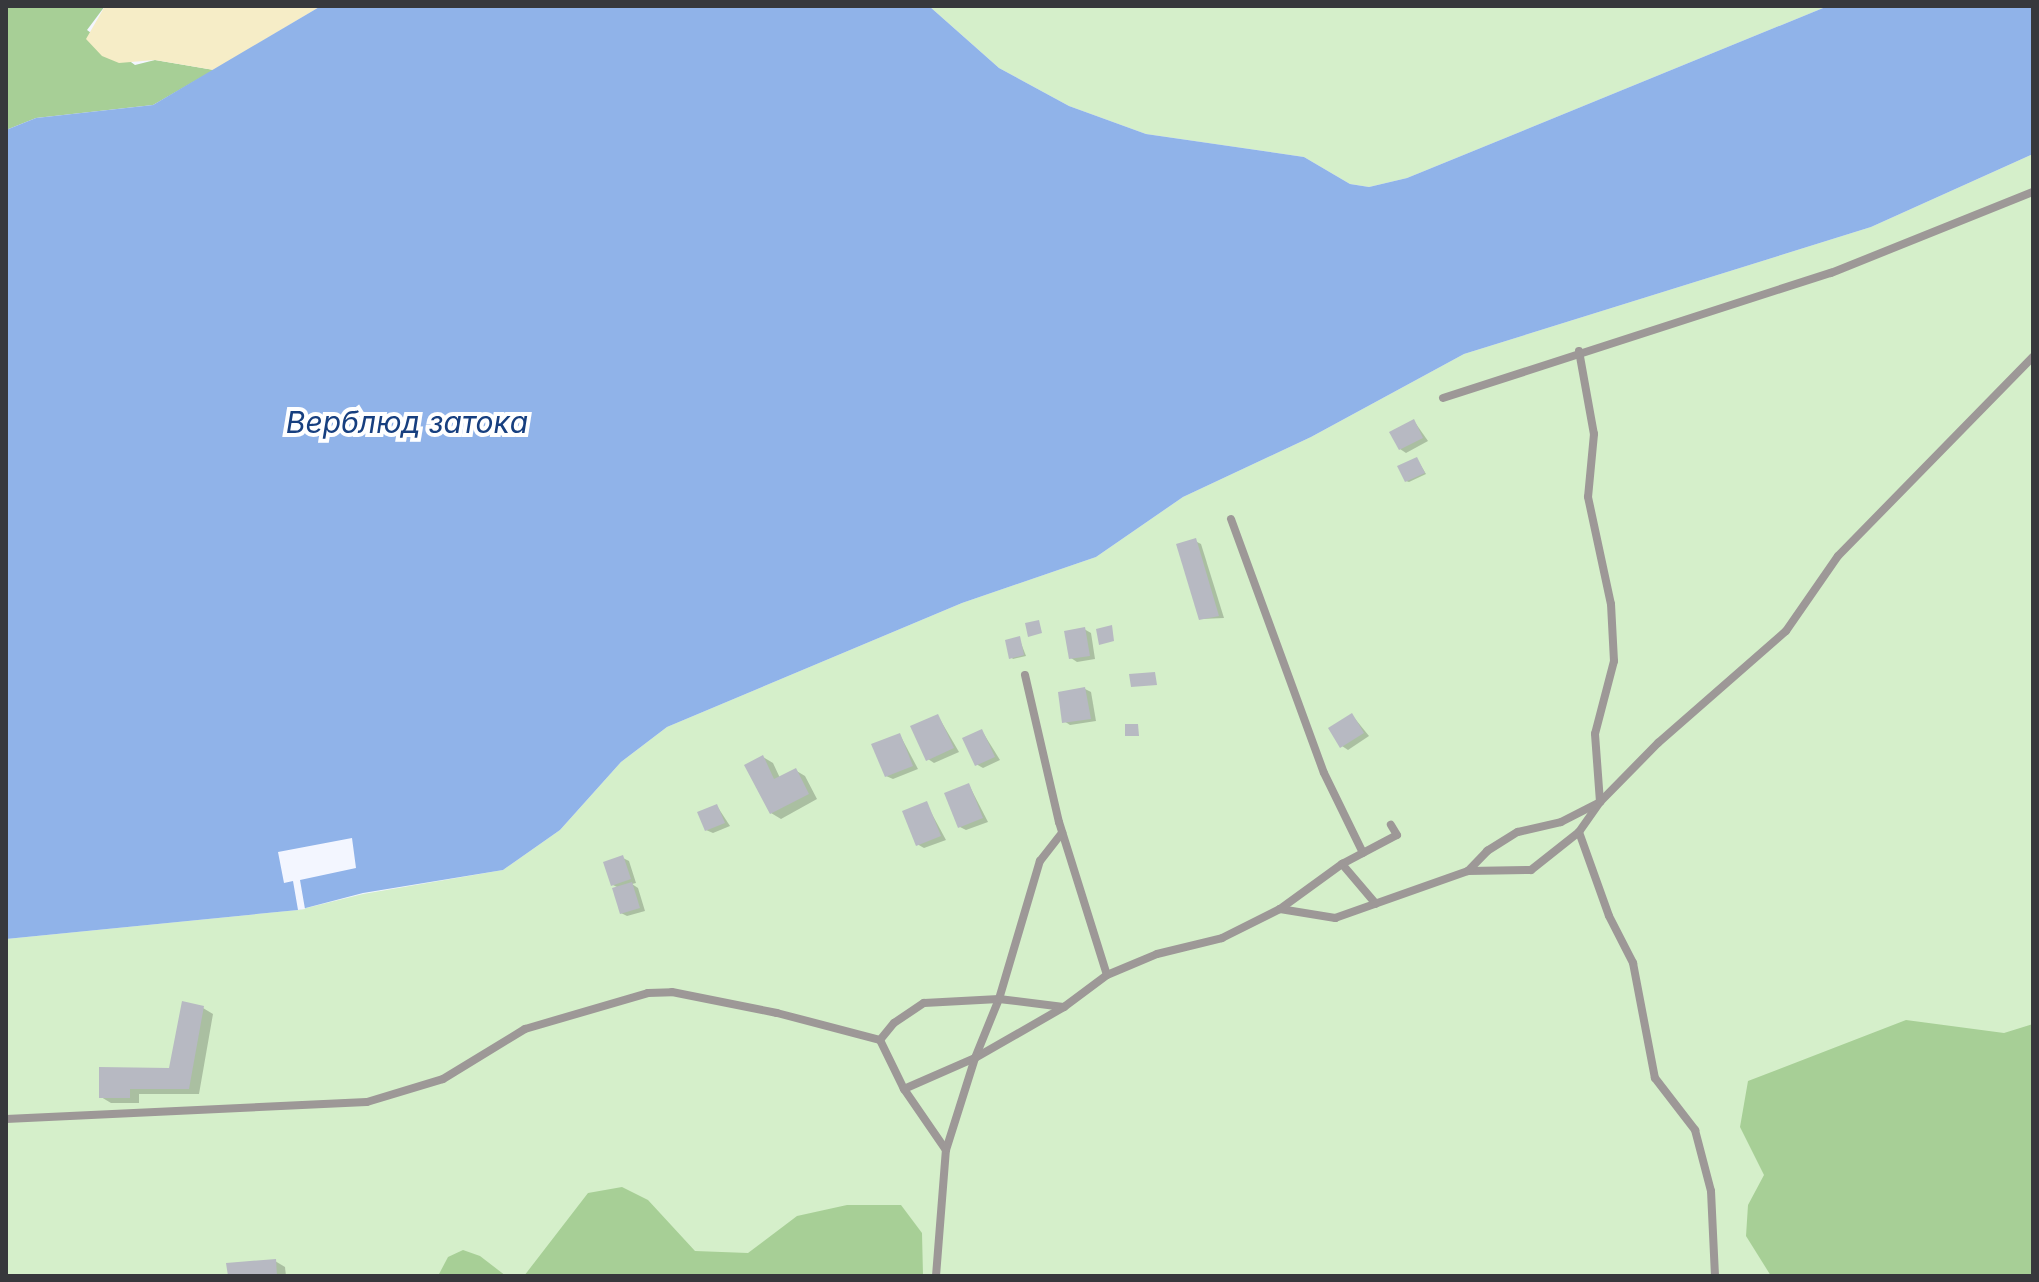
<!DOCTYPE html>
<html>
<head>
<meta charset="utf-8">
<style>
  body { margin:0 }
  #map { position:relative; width:2039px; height:1282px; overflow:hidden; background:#f3f6ff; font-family:Inter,sans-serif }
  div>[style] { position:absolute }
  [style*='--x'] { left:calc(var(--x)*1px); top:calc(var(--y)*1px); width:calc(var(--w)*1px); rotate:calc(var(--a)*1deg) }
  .green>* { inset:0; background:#d5efca }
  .forest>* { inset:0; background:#a7cf96 }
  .sand>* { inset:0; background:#f6edc7 }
  .water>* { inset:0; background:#90b3e9 }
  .pier>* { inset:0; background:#f3f6ff }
  .shadow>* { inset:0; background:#0003 }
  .building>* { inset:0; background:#b7b9c2 }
  .lane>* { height:8px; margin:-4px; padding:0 4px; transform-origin:4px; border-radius:4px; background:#9d9897 }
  span { translate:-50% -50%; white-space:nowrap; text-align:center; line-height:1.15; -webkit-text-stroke:8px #fff; paint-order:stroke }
  .water-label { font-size:30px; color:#173f7f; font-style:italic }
  .frame { position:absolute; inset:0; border:8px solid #37383c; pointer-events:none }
</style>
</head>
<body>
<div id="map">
  <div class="green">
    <i style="clip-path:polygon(929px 6px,1828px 6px,1407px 178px,1369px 187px,1350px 184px,1304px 157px,1146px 134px,1069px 106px,999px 68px)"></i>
    <i style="clip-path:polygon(2033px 154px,2033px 1276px,6px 1276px,6px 939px,298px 910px,363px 894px,503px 870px,560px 830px,621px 762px,667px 727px,962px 603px,1096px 557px,1183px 497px,1311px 437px,1464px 354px,1871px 227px)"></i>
  </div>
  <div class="forest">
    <i style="clip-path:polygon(6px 6px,105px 6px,87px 30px,135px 65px,155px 60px,214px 70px,153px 105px,36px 118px,6px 130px)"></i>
    <i style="clip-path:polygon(1906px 1020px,2004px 1033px,2033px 1024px,2033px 1276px,1771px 1276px,1746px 1236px,1748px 1205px,1764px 1175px,1740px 1127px,1748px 1081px)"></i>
    <i style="clip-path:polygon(622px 1187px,648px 1200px,695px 1251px,748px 1253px,797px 1216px,847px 1205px,901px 1205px,922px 1233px,923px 1275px,524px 1276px,588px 1193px)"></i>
    <i style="clip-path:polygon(463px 1250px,480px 1256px,506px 1276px,438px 1276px,448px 1257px)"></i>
  </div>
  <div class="sand">
    <i style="clip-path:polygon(105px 6px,321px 6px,214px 70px,155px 60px,119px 63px,102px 56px,86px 39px)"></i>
  </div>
  <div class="water">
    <i style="clip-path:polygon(321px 6px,929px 6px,999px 68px,1069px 106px,1146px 134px,1304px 157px,1350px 184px,1369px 187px,1407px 178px,1828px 6px,2033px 6px,2033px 154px,1871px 227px,1464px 354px,1311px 437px,1183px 497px,1096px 557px,962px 603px,667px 727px,621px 762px,560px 830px,503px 870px,363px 893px,298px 910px,6px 939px,6px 130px,36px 118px,153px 105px)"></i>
  </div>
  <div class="pier">
    <i style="clip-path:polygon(352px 838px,356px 868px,300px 880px,305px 909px,298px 910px,293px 881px,284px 883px,278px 852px)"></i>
  </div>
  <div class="shadow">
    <i style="clip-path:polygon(1414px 421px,1428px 441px,1406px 453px,1400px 449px)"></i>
    <i style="clip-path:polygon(1417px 459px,1426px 474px,1409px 482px,1406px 481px)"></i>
    <i style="clip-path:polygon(1195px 541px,1201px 544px,1224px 618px,1201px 619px)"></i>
    <i style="clip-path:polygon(1084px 629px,1091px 633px,1095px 659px,1077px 662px,1071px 658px)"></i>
    <i style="clip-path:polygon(1019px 638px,1026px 656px,1013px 659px,1011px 657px)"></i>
    <i style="clip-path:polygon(1085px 689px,1091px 692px,1096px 721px,1070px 725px,1064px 721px)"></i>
    <i style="clip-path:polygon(1352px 715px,1369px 736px,1348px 750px,1342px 746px)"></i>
    <i style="clip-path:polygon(938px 716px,959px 752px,934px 763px,928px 759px)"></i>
    <i style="clip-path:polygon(982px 731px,1000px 760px,983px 768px,976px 764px)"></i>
    <i style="clip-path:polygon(900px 735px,918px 769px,893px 779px,886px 776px)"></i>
    <i style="clip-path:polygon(763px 757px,773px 763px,780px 778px,795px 770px,805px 776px,817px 799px,781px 819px,771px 813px)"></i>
    <i style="clip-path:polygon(969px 785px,988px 822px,966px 830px,960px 827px)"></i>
    <i style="clip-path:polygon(926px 803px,946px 840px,924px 848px,917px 844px)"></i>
    <i style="clip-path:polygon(717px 806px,730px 826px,713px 833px,706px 830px)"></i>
    <i style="clip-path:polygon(623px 858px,629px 861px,636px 883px,632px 884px,638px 888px,645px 911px,627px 916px,621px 913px,619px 888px,613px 885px)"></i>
    <i style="clip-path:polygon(203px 1008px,213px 1014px,199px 1094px,139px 1094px,139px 1103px,111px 1103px,101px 1097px,170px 1070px)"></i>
    <i style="clip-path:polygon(275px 1261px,285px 1267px,286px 1276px,230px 1276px)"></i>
  </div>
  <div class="building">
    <i style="clip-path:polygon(1414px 419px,1423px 438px,1399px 450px,1389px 432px)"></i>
    <i style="clip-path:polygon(1417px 457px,1425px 473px,1405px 482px,1397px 466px)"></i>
    <i style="clip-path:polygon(1196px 538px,1219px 616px,1199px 620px,1176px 544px)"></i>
    <i style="clip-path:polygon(1039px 620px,1042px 633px,1028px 637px,1025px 623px)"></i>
    <i style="clip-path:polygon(1112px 625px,1114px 641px,1099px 645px,1096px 629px)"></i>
    <i style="clip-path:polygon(1085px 627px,1090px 656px,1069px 659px,1064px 631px)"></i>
    <i style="clip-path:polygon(1020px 636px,1024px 655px,1009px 659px,1005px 640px)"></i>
    <i style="clip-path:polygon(1155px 672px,1157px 685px,1131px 687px,1129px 674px)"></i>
    <i style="clip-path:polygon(1085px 687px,1091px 719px,1062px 723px,1058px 692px)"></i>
    <i style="clip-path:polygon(1352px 713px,1364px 733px,1340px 748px,1328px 728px)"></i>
    <i style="clip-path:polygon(938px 714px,954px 748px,926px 761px,910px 726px)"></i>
    <i style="clip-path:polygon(1125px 724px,1138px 724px,1139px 736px,1125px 736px)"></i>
    <i style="clip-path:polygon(982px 729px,995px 757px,975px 766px,962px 738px)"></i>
    <i style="clip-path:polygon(900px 733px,913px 766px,885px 777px,871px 744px)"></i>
    <i style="clip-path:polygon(763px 755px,774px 779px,796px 768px,809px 794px,770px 814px,744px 765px)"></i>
    <i style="clip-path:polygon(969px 783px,983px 818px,958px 828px,944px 793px)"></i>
    <i style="clip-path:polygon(927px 801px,941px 836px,916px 846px,902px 811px)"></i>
    <i style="clip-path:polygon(717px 804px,725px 823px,705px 831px,697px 812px)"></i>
    <i style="clip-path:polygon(623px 855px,631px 879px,611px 886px,603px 862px)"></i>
    <i style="clip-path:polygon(632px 882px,640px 908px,620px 914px,612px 888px)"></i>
    <i style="clip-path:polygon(182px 1001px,204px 1006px,189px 1089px,130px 1089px,130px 1098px,99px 1098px,99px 1067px,169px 1068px)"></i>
    <i style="clip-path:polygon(276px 1259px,277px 1276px,228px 1276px,226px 1263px)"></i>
  </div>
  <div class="lane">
    <i style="--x:1579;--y:351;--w:84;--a:79.8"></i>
    <i style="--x:1594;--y:434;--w:63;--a:95.4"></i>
    <i style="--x:1588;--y:497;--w:109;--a:77.9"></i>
    <i style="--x:1611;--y:604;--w:57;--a:87"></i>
    <i style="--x:1614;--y:661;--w:75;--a:104.6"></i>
    <i style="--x:1595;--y:734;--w:68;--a:85.8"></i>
    <i style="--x:1600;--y:802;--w:37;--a:125"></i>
    <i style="--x:1579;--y:832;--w:89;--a:70.3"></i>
    <i style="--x:1609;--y:916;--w:53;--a:62.9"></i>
    <i style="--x:1633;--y:963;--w:117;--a:79.2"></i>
    <i style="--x:1655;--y:1078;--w:66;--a:52.4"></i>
    <i style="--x:1695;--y:1130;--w:63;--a:75.3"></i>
    <i style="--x:1711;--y:1191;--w:85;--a:87.3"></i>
    <i style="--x:1443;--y:398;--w:408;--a:-17.9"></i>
    <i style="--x:1831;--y:273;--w:218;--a:-21.9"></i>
    <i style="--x:1231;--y:519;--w:270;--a:69.9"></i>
    <i style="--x:1324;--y:773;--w:89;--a:64"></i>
    <i style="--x:1025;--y:675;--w:151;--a:77"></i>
    <i style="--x:1059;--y:822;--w:160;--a:72.6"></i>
    <i style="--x:1342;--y:864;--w:52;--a:49.6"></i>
    <i style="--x:1468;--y:871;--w:63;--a:-0.9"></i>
    <i style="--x:1531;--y:870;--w:61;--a:-38.4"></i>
    <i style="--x:1280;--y:909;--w:56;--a:9.3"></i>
    <i style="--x:1335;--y:918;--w:141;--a:-19.5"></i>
    <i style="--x:1468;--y:871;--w:28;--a:-46"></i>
    <i style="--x:1487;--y:851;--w:36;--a:-32"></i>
    <i style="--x:1518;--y:832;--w:44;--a:-13.1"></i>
    <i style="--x:1561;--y:822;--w:44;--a:-27.1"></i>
    <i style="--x:1600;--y:802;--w:83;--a:-45.5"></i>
    <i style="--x:1658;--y:743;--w:170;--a:-41.2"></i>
    <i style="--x:1786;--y:631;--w:91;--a:-55.3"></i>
    <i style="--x:1838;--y:556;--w:279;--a:-45.6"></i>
    <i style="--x:880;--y:1040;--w:55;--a:63.9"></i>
    <i style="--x:904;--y:1089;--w:74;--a:55.5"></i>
    <i style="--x:904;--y:1089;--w:77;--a:-23.6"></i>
    <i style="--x:975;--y:1058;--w:64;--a:-67.9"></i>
    <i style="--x:999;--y:999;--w:144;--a:-73.5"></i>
    <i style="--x:1040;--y:861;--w:36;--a:-52"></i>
    <i style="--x:6;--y:1119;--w:361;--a:-2.7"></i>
    <i style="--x:367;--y:1102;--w:79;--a:-16.8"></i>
    <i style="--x:443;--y:1079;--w:96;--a:-31.4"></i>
    <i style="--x:525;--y:1029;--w:128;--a:-16.3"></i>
    <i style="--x:648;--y:993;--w:24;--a:-2"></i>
    <i style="--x:672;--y:992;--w:107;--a:11.3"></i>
    <i style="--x:777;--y:1013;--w:106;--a:14.7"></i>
    <i style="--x:880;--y:1040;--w:22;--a:-51"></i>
    <i style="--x:894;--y:1023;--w:36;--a:-34"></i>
    <i style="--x:924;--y:1003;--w:75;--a:-3.1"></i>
    <i style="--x:999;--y:999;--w:65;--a:7"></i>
    <i style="--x:936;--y:1276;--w:126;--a:-85.5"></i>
    <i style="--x:946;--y:1150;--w:96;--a:-72.5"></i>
    <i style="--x:975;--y:1058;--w:103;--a:-29.8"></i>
    <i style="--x:1064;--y:1007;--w:54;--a:-36.7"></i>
    <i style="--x:1107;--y:975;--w:54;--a:-22.8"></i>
    <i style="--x:1157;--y:954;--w:67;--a:-13.8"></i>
    <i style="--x:1222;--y:938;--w:65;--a:-26.6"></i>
    <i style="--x:1280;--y:909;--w:77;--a:-36"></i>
    <i style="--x:1342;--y:864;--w:62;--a:-27.8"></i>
    <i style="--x:1397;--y:835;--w:12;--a:-121"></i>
  </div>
  <div class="water-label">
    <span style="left:407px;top:422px">Верблюд затока</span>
  </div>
  <div class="frame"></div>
</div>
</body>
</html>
